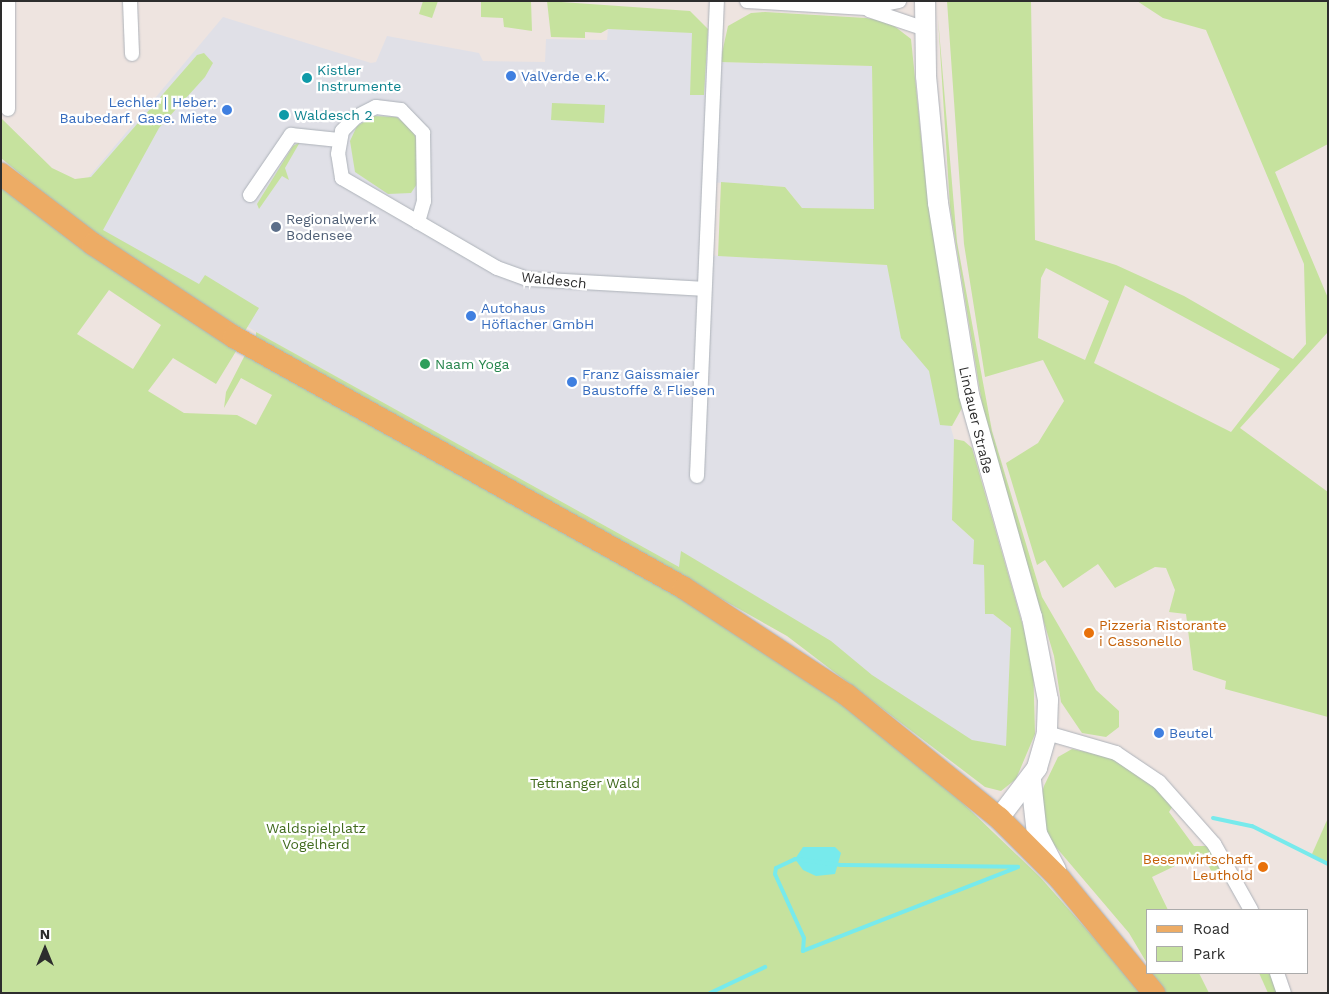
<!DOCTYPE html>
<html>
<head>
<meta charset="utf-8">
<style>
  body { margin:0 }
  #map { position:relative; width:1329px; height:994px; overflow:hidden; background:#eee4e0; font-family:"Work Sans",sans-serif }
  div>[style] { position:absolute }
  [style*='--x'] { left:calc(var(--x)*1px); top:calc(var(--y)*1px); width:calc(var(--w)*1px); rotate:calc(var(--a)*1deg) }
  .industrial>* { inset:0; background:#e0e0e7 }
  .green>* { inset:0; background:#c6e29e }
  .water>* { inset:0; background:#77eaec }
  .stream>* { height:4px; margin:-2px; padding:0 2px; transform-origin:2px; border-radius:2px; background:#77eaec }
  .roads { filter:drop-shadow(0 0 1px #adb2b9) drop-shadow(0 0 1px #adb2b9) }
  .minor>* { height:14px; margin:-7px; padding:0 7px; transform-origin:7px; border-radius:7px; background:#fff }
  .secondary>* { height:20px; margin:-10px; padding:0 10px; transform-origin:10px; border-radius:10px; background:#fff }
  .primary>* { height:22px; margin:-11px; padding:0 11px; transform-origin:11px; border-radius:11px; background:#edac65 }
  .dots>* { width:14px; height:14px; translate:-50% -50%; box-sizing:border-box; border:2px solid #fff; border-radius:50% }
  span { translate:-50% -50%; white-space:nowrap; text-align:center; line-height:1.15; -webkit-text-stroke:4.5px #fff; paint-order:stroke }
  .culture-label { font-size:14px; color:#0d838f }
  .left { translate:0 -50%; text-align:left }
  .shop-label { font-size:14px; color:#366cbe }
  .right { translate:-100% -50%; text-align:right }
  .service-label { font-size:14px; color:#4e5e75 }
  .street-label { font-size:14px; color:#2d2d2d }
  .leisure-label { font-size:14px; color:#27864d }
  .food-label { font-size:14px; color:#c56008 }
  .park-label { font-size:14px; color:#406a1d }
  .frame { position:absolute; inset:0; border:2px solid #2d2d2d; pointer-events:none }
  .legend { position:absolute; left:1146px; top:909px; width:162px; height:65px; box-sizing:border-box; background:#fff; border:1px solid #ababab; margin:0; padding:6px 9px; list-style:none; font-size:15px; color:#2d2d2d }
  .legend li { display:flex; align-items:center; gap:10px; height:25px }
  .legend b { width:25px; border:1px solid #ababab }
  .north { position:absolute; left:20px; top:924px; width:50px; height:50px; -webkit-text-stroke:4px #fff; paint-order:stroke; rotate:0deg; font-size:14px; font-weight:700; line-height:20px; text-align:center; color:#2d2d2d }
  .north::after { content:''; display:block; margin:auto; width:18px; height:22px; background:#2d2d2d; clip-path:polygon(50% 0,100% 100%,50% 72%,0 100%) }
</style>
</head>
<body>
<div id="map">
  <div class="industrial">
    <i style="clip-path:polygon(223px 17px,371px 63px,376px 62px,387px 36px,479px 53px,483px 61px,545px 62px,546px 39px,607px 40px,608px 29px,709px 33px,705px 136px,720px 62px,872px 66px,874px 209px,802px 208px,785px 187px,708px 182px,705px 255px,923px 267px,943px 398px,954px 439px,952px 520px,974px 540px,984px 565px,985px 614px,993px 614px,1011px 628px,1006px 757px,977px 755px,679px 568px,256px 332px,104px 236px,88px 178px)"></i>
  </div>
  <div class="green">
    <i style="clip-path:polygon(423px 1px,438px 1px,432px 18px,419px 14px)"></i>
    <i style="clip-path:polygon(481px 1px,531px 1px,532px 31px,504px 27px,503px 18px,481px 17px)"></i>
    <i style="clip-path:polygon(547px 1px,690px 11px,708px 29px,704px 95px,690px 95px,692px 33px,608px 29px,601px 33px,585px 32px,585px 38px,551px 37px)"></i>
    <i style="clip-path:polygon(evenodd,947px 1px,1031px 1px,1035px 240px,1116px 265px,1184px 296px,1293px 359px,1306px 344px,1304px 264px,1206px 30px,1163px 18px,1137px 1px,1328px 1px,1328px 144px,1275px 172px,1328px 298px,1328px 332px,1240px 428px,1328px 492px,1328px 717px,1225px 689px,1226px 681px,1193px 670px,1186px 614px,1169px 612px,1175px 590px,1166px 568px,1155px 567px,1115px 588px,1098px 564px,1063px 588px,1045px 560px,1037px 565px,1006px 463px,1038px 443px,1064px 401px,1043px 360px,985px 377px,964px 244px,947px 1px,1046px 268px,1109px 301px,1085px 360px,1038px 338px,1041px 278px,1046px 268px,947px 1px,1125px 285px,1280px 369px,1231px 432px,1094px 363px,1125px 285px)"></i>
    <i style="clip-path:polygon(765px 12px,866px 18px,889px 22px,911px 39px,924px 166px,962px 408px,952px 426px,940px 425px,929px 371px,901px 338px,887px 265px,718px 256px,721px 182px,785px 187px,802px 208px,874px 209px,872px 66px,720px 62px,728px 26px,751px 13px)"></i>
    <i style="clip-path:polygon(938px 18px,957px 242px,992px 431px,1042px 597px,1096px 690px,1119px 711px,1119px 727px,1106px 737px,1082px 733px,1061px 702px,1054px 656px,985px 422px,950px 207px)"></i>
    <i style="clip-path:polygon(204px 53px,213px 63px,205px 77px,159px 128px,103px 230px,199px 284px,205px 275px,259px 308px,245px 331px,85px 227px,1px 158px,1px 118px,52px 168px,75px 179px,91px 177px,197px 55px)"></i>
    <i style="clip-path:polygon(552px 103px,605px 105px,604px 123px,551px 120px)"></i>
    <i style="clip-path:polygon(374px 116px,396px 117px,412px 127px,419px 148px,419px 181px,411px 193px,388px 194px,355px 172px,350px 141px,357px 126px)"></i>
    <i style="clip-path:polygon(300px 142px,285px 168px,289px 180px,282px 176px,259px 209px,257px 204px,293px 146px)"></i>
    <i style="clip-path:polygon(evenodd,1px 185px,238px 348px,216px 384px,173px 358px,148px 391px,184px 413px,237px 415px,256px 425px,272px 395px,241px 378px,224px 408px,226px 392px,246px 353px,679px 594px,841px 704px,945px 786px,1040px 877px,1143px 993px,1px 993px,1px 185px,109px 290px,161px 325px,133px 369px,77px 334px,109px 290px)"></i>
    <i style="clip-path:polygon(256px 332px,679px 567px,681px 551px,831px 641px,872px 675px,972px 740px,1006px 746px,1011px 628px,993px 614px,985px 614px,984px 565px,973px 564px,974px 540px,952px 520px,954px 439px,964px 441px,972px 448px,1033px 661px,1035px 734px,1016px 779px,1001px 791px,985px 787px,787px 636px,256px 337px)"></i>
    <i style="clip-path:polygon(1072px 749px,1111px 757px,1140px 774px,1174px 804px,1169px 812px,1194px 846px,1210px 846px,1227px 875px,1217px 882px,1202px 853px,1152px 877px,1168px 910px,1148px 910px,1148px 965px,1129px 933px,1044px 833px,1040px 799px,1044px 786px,1058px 757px)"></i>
    <i style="clip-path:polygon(1328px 818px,1328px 864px,1312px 854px)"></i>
    <i style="clip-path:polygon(1152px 973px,1199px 973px,1209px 993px,1165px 993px)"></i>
    <i style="clip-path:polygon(1259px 973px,1270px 973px,1278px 993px,1268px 993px)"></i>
  </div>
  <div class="water">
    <i style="clip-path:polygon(803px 847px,835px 847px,841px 853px,835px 874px,816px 876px,803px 870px,795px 859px)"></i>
  </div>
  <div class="stream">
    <i style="--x:1213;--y:818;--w:40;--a:12"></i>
    <i style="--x:1252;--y:826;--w:85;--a:26.6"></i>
    <i style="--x:795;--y:859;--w:46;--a:7.4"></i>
    <i style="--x:841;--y:865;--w:177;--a:0.6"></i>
    <i style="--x:1018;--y:867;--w:231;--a:158.7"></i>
    <i style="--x:803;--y:951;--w:13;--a:-86"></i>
    <i style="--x:804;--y:938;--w:70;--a:-114.4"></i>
    <i style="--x:775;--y:874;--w:6;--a:-81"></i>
    <i style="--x:776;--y:868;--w:21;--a:-25"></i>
    <i style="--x:710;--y:993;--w:61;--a:-25.3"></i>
  </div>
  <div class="roads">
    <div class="minor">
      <i style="--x:8;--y:1;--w:108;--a:90"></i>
      <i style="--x:130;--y:1;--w:53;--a:87.8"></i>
      <i style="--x:747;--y:1;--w:119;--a:3.4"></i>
      <i style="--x:866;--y:8;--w:34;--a:-12"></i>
      <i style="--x:869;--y:10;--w:59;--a:18.7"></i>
      <i style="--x:376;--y:107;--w:25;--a:7"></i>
      <i style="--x:401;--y:110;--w:32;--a:46"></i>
      <i style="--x:423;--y:133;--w:68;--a:89.2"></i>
      <i style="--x:424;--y:201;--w:22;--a:106"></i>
      <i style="--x:418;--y:222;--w:88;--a:-149.9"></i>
      <i style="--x:342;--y:178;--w:24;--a:-99"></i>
      <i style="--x:338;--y:154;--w:23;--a:-80"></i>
      <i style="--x:342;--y:131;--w:20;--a:-45"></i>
      <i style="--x:356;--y:117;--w:22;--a:-27"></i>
      <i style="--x:250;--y:195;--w:73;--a:-55.7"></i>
      <i style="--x:291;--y:135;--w:48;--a:5.9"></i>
      <i style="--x:418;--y:222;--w:91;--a:30.2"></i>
      <i style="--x:497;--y:268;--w:32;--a:20"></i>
      <i style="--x:527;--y:279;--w:177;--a:3.2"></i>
      <i style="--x:697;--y:476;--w:475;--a:-87.6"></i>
      <i style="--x:1047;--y:733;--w:72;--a:16.2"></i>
      <i style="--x:1116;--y:753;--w:52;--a:34"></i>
      <i style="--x:1159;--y:782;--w:83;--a:48.4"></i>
      <i style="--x:1214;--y:844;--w:76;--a:60.7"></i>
      <i style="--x:1277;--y:973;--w:21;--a:71"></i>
    </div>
    <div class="secondary">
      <i style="--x:925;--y:1;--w:75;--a:89.2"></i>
      <i style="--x:926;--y:76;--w:128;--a:84.6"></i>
      <i style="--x:938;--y:203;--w:194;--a:80.8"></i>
      <i style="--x:969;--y:395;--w:231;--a:74.2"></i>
      <i style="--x:1032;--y:617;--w:85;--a:79.1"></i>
      <i style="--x:1048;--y:700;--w:33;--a:92"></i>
      <i style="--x:1047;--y:733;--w:36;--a:106"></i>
      <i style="--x:1037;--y:768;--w:63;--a:127.2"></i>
      <i style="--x:1031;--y:780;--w:54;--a:83.7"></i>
      <i style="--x:1037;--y:834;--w:41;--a:62.2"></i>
    </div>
    <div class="primary">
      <i style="--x:1;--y:174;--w:116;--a:37.3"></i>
      <i style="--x:93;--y:244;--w:169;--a:33.4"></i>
      <i style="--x:234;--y:337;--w:515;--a:29.15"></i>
      <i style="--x:684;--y:588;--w:195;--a:33.3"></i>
      <i style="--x:847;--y:695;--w:196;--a:39"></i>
      <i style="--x:999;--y:818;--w:86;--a:45"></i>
      <i style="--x:1060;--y:879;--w:148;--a:50.5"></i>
    </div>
  </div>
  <div class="dots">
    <i style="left:511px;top:76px;background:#3f7fe0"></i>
    <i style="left:307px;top:78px;background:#0f9aa8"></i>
    <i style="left:227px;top:110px;background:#3f7fe0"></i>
    <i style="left:284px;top:115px;background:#0f9aa8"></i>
    <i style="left:276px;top:227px;background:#5c6f8a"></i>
    <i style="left:471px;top:316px;background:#3f7fe0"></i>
    <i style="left:425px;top:364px;background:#2e9e5b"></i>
    <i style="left:572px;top:382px;background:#3f7fe0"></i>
    <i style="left:1089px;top:633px;background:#e8710a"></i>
    <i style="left:1159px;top:733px;background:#3f7fe0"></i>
    <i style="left:1263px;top:867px;background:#e8710a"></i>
  </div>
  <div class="culture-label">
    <span class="left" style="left:317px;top:78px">Kistler<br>Instrumente</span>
    <span class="left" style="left:294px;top:115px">Waldesch 2</span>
  </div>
  <div class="shop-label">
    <span class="left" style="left:521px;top:76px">ValVerde e.K.</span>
    <span class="right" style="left:217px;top:110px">Lechler | Heber:<br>Baubedarf. Gase. Miete</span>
    <span class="left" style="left:481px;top:316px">Autohaus<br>Höflacher GmbH</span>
    <span class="left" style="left:582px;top:382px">Franz Gaissmaier<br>Baustoffe &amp; Fliesen</span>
    <span class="left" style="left:1169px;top:733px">Beutel</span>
  </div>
  <div class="service-label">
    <span class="left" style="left:286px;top:227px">Regionalwerk<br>Bodensee</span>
  </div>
  <div class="street-label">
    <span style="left:554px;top:280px;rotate:6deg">Waldesch</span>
    <span style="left:976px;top:420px;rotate:77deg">Lindauer Straße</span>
  </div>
  <div class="leisure-label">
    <span class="left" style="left:435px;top:364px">Naam Yoga</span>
  </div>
  <div class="food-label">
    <span class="left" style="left:1099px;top:633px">Pizzeria Ristorante<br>i Cassonello</span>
    <span class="right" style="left:1253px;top:867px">Besenwirtschaft<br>Leuthold</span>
  </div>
  <div class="park-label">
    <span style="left:585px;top:783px">Tettnanger Wald</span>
    <span style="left:316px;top:836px">Waldspielplatz<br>Vogelherd</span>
  </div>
  <div class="frame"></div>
  <ul class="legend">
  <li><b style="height:6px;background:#edac65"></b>Road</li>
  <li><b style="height:14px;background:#c6e29e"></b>Park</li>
  </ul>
  <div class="north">N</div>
</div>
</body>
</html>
